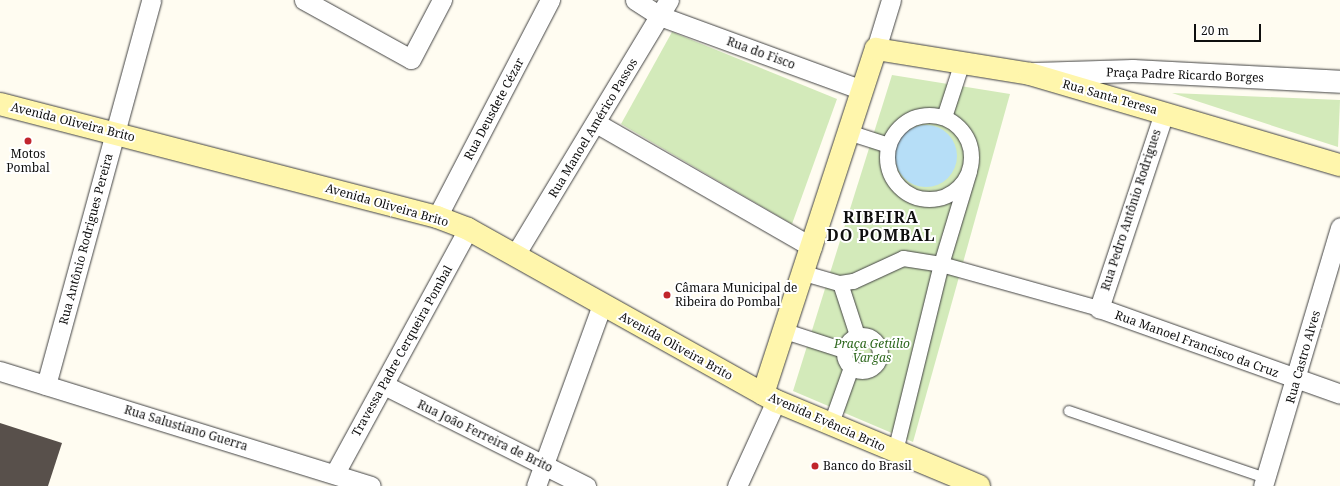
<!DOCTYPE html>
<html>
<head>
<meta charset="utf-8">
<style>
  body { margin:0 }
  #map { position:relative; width:1340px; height:486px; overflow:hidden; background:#fffcf1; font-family:"Noto Serif",serif }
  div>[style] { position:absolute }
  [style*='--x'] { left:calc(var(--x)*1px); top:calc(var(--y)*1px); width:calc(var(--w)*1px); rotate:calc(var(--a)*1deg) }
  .green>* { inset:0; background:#d3eaba }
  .water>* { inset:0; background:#b6def7 }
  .round { border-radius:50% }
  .building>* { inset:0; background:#58504b }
  .roads { filter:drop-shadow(0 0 1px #424242) drop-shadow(0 0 1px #424242) }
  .service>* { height:10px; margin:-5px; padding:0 5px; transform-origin:5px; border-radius:5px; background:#fff }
  .pedestrian>* { height:15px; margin:-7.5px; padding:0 7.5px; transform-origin:7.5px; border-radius:7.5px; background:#fff }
  .pedestrian>.ring { margin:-7.5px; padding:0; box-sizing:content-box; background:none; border:15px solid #fff; border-radius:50% }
  .minor>* { height:19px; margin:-9.5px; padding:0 9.5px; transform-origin:9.5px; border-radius:9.5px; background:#fff }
  .tertiary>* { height:22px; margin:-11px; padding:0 11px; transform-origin:11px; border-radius:11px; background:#fff }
  .secondary>* { height:22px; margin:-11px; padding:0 11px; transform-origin:11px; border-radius:11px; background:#fff6ac }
  .dots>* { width:11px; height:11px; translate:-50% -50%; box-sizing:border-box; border:2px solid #fff; border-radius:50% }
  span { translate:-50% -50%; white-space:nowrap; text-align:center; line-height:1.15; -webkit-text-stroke:4px #fff; paint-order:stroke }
  .street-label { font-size:12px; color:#0f0f0f }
  .poi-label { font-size:12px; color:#0f0f0f }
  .left { translate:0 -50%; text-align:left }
  .park-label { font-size:12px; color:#2e681e; font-style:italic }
  .district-label { font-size:16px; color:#0f0f0f; font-weight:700; letter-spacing:1px }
  .scale { position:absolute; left:1194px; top:24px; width:67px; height:18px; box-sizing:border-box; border:2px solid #0f0f0f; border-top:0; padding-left:5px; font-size:12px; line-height:14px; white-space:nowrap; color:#0f0f0f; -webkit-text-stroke:3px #fff; paint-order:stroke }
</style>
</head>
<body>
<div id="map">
  <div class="green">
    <i style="clip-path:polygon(672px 32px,837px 99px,792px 224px,621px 124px)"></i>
    <i style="clip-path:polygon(892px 75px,1010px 94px,913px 442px,793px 391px)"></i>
    <i style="clip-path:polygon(1172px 93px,1340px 100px,1338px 147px)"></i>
  </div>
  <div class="water">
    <i class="round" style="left:895px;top:125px;width:62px;height:62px"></i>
  </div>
  <div class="building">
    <i style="clip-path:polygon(0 423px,62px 443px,48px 486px,0 486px)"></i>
  </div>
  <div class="roads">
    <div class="service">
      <i style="--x:1069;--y:411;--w:208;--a:18.8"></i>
    </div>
    <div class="pedestrian">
      <i class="ring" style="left:887px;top:115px;width:69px;height:69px"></i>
      <i style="--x:944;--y:117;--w:58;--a:-71.9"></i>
      <i style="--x:848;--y:132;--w:42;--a:18"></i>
      <i style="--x:804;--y:273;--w:37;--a:16"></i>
      <i style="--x:840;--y:283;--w:13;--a:-9"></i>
      <i style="--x:853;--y:281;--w:55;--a:-24.7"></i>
      <i style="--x:903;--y:258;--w:38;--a:9"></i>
      <i style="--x:941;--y:264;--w:164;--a:15.6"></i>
      <i style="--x:840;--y:283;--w:55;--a:71.9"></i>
      <i style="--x:785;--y:331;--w:62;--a:17.9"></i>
      <i class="ring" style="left:844px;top:335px;width:21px;height:21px"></i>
      <i style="--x:831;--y:423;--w:59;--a:-70.3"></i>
      <i style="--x:895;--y:451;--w:193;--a:-76.2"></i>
      <i style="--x:941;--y:264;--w:97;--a:-73.2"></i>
    </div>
    <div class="minor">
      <i style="--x:304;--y:0;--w:122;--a:28.9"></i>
      <i style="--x:411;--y:59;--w:67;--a:-62.3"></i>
      <i style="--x:635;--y:0;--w:30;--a:33"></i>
      <i style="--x:660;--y:16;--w:215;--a:20.1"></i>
      <i style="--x:876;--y:49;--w:51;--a:-73"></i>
      <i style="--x:1164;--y:113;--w:206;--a:108.4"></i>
      <i style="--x:1099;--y:308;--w:256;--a:19.6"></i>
      <i style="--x:596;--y:123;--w:249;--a:29.9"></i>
      <i style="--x:437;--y:217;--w:245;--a:-62.5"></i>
      <i style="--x:515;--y:255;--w:298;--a:-58.9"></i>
      <i style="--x:0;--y:371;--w:388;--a:17.2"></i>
      <i style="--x:46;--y:385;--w:399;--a:-74.7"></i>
      <i style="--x:384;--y:385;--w:226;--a:26.6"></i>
      <i style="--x:335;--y:473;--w:278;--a:-61.4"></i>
      <i style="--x:536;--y:486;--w:193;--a:-70"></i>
      <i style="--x:737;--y:486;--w:94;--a:-65.4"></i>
      <i style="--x:1263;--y:486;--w:270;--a:-73.4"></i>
    </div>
    <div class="tertiary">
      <i style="--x:1035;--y:74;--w:98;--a:-1.8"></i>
      <i style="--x:1133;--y:71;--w:207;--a:3"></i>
    </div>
    <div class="secondary">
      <i style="--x:0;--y:104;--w:451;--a:14.5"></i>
      <i style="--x:437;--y:217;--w:33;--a:21"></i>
      <i style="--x:468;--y:229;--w:353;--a:29.2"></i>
      <i style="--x:776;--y:401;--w:220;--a:22.7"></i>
      <i style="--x:763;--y:394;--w:363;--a:-71.9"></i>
      <i style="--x:876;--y:49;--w:156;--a:9.2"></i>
      <i style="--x:1030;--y:74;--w:323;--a:16.4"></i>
    </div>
  </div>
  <div class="dots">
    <i style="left:28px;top:141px;background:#c1252d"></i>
    <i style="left:667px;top:295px;background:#c1252d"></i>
    <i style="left:815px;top:466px;background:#c1252d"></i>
  </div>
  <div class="street-label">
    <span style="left:761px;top:53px;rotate:20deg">Rua do Fisco</span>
    <span style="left:1185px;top:75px;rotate:2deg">Praça Padre Ricardo Borges</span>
    <span style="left:1110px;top:97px;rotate:16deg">Rua Santa Teresa</span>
    <span style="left:494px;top:109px;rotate:-62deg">Rua Deusdete Cézar</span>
    <span style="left:73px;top:122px;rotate:14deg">Avenida Oliveira Brito</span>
    <span style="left:593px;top:128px;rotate:-59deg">Rua Manoel Américo Passos</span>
    <span style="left:387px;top:205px;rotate:16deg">Avenida Oliveira Brito</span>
    <span style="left:1131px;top:210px;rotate:-72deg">Rua Pedro Antônio Rodrigues</span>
    <span style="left:86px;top:239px;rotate:-75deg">Rua Antônio Rodrigues Pereira</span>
    <span style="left:1197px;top:344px;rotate:20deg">Rua Manoel Francisco da Cruz</span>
    <span style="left:676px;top:346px;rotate:29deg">Avenida Oliveira Brito</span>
    <span style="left:402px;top:351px;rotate:-61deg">Travessa Padre Cerqueira Pombal</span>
    <span style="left:1303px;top:357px;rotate:-74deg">Rua Castro Alves</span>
    <span style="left:827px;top:422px;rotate:24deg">Avenida Evência Brito</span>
    <span style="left:186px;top:428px;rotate:17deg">Rua Salustiano Guerra</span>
    <span style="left:485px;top:436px;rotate:26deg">Rua João Ferreira de Brito</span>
  </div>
  <div class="poi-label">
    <span style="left:28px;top:161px">Motos<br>Pombal</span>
    <span class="left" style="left:675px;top:295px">Câmara Municipal de<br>Ribeira do Pombal</span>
    <span class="left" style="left:823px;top:466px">Banco do Brasil</span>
  </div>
  <div class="park-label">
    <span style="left:872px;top:351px">Praça Getúlio<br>Vargas</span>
  </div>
  <div class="district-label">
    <span style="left:881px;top:226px">RIBEIRA<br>DO POMBAL</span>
  </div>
  <div class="scale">20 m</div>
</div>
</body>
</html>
